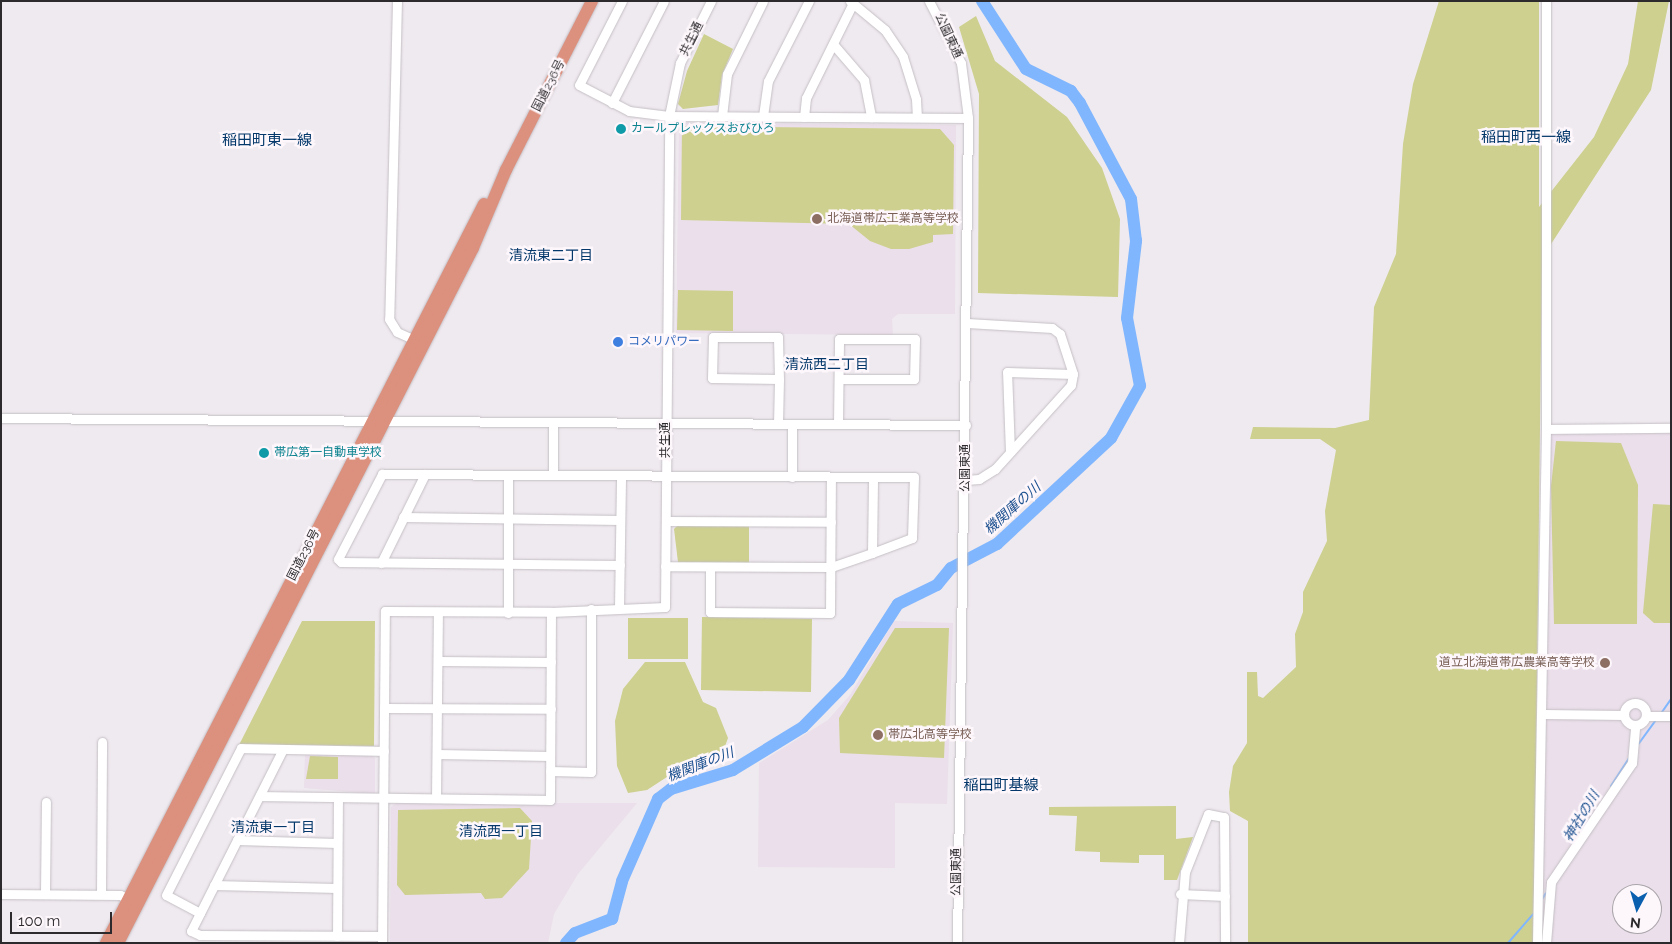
<!DOCTYPE html>
<html>
<head>
<meta charset="utf-8">
<style>
  body { margin:0 }
  #map { position:relative; width:1672px; height:944px; overflow:hidden; background:#efeaef; font-family:Raleway,"Noto Sans JP",sans-serif }
  div>[style] { position:absolute }
  [style*='--x'] { left:calc(var(--x)*1px); top:calc(var(--y)*1px); width:calc(var(--w)*1px); rotate:calc(var(--a)*1deg) }
  .built>* { inset:0; background:#eadfea }
  .green>* { inset:0; background:#cdd08e }
  .stream>* { height:2px; margin:-1px; padding:0 1px; transform-origin:1px; border-radius:1px; background:#80b6fe }
  .river>* { height:12px; margin:-6px; padding:0 6px; transform-origin:6px; border-radius:6px; background:#80b6fe }
  .roads { filter:drop-shadow(0 0 1px #c4bfc4) drop-shadow(0 0 1px #c4bfc4) }
  .minor>* { height:9px; margin:-4.5px; padding:0 4.5px; transform-origin:4.5px; border-radius:4.5px; background:#fff }
  .minor>.ring { margin:-4.5px; padding:0; box-sizing:content-box; background:none; border:9px solid #fff; border-radius:50% }
  .highway>* { height:12px; margin:-6px; padding:0 6px; transform-origin:6px; border-radius:6px; background:#dc907e }
  .dots>* { width:14px; height:14px; translate:-50% -50%; box-sizing:border-box; border:2px solid #fdf7fc; border-radius:50% }
  span { translate:-50% -50%; white-space:nowrap; text-align:center; line-height:1.15; -webkit-text-stroke:5px #fdf7fc; paint-order:stroke }
  .street-label { font-size:12px; color:#2c2a2c }
  .culture-label { font-size:12px; color:#0d838f }
  .left { translate:0 -50%; text-align:left }
  .education-label { font-size:12px; color:#785e54 }
  .right { translate:-100% -50%; text-align:right }
  .shop-label { font-size:12px; color:#366cbe }
  .neighbourhood-label { font-size:14px; color:#04386a }
  .water-label { font-size:14px; color:#1c508f; font-style:italic }
  .quarter-label { font-size:15px; color:#04386a }
  .frame { position:absolute; inset:0; border:2px solid #2c2a2c; pointer-events:none }
  .north { position:absolute; left:1612px; top:884px; width:50px; height:50px; box-sizing:border-box; background:#fdf7fc; border:1px solid #a9a5a9; border-radius:50%; rotate:186deg; font-size:14px; font-weight:700; line-height:20px; text-align:center; color:#2c2a2c }
  .north::after { content:''; display:block; margin:auto; width:18px; height:22px; background:#0a60ae; clip-path:polygon(50% 0,100% 100%,50% 72%,0 100%) }
  .scale { position:absolute; left:10px; top:912px; width:102px; height:22px; box-sizing:border-box; border:2px solid #2c2a2c; border-top:0; padding-left:6px; font-size:15px; line-height:18px; white-space:nowrap; color:#2c2a2c; -webkit-text-stroke:4px #fdf7fc; paint-order:stroke }
</style>
</head>
<body>
<div id="map">
  <div class="built">
    <i style="clip-path:polygon(679px 123px,956px 125px,955px 314px,898px 314px,892px 319px,893px 335px,676px 333px)"></i>
    <i style="clip-path:polygon(evenodd,1542px 432px,1671px 432px,1671px 943px,1534px 943px,1542px 432px,1622px 894px,1652px 894px,1652px 924px,1622px 924px,1622px 894px)"></i>
    <i style="clip-path:polygon(894px 621px,953px 623px,947px 804px,895px 803px,895px 868px,758px 867px,759px 763px,828px 720px,850px 695px)"></i>
    <i style="clip-path:polygon(305px 754px,371px 754px,375px 758px,375px 794px,304px 788px)"></i>
    <i style="clip-path:polygon(396px 803px,637px 803px,578px 874px,554px 914px,548px 943px,390px 943px,391px 807px)"></i>
  </div>
  <div class="green">
    <i style="clip-path:polygon(1439px 1px,1539px 1px,1539px 207px,1594px 137px,1628px 64px,1638px 1px,1669px 1px,1651px 90px,1542px 258px,1534px 943px,1248px 943px,1248px 821px,1230px 811px,1229px 792px,1233px 766px,1247px 743px,1247px 672px,1257px 672px,1258px 696px,1263px 698px,1296px 667px,1295px 634px,1303px 612px,1303px 592px,1327px 541px,1325px 511px,1336px 450px,1320px 439px,1250px 439px,1253px 427px,1335px 428px,1369px 420px,1374px 307px,1396px 254px,1403px 144px,1413px 84px)"></i>
    <i style="clip-path:polygon(976px 16px,995px 61px,1067px 117px,1102px 168px,1120px 219px,1118px 297px,978px 293px,979px 94px,959px 27px)"></i>
    <i style="clip-path:polygon(704px 34px,733px 49px,722px 75px,718px 105px,683px 109px,678px 104px,687px 71px)"></i>
    <i style="clip-path:polygon(682px 126px,940px 129px,954px 145px,953px 234px,933px 235px,933px 242px,909px 249px,891px 249px,870px 241px,849px 224px,681px 220px)"></i>
    <i style="clip-path:polygon(678px 290px,733px 291px,733px 331px,677px 330px)"></i>
    <i style="clip-path:polygon(1556px 441px,1621px 443px,1638px 485px,1637px 624px,1554px 624px,1551px 486px)"></i>
    <i style="clip-path:polygon(1653px 504px,1671px 505px,1671px 623px,1654px 623px,1643px 613px)"></i>
    <i style="clip-path:polygon(678px 525px,749px 526px,749px 563px,678px 562px,674px 529px)"></i>
    <i style="clip-path:polygon(702px 617px,812px 619px,811px 692px,701px 690px)"></i>
    <i style="clip-path:polygon(628px 618px,688px 618px,688px 659px,628px 659px)"></i>
    <i style="clip-path:polygon(302px 621px,375px 621px,374px 746px,239px 745px)"></i>
    <i style="clip-path:polygon(895px 628px,949px 628px,944px 758px,840px 753px,839px 718px)"></i>
    <i style="clip-path:polygon(645px 662px,685px 662px,703px 702px,716px 708px,728px 738px,721px 757px,690px 773px,670px 775px,647px 790px,628px 793px,617px 766px,615px 721px,623px 689px)"></i>
    <i style="clip-path:polygon(310px 756px,338px 757px,338px 779px,306px 779px)"></i>
    <i style="clip-path:polygon(1176px 806px,1176px 839px,1193px 837px,1177px 880px,1164px 880px,1164px 855px,1139px 855px,1139px 863px,1100px 862px,1100px 852px,1075px 851px,1077px 816px,1049px 815px,1049px 807px)"></i>
    <i style="clip-path:polygon(520px 808px,532px 821px,529px 869px,502px 898px,485px 899px,481px 893px,405px 895px,397px 885px,398px 810px)"></i>
  </div>
  <div class="stream">
    <i style="--x:1662;--y:712;--w:16;--a:-55"></i>
    <i style="--x:1637;--y:746;--w:32;--a:-54"></i>
    <i style="--x:1611;--y:786;--w:33;--a:-57"></i>
    <i style="--x:1541;--y:901;--w:9;--a:-58"></i>
    <i style="--x:1508;--y:943;--w:38;--a:-49"></i>
  </div>
  <div class="river">
    <i style="--x:566;--y:943;--w:13;--a:-48"></i>
    <i style="--x:575;--y:933;--w:40;--a:-21"></i>
    <i style="--x:612;--y:919;--w:39;--a:-75"></i>
    <i style="--x:622;--y:881;--w:90;--a:-66.3"></i>
    <i style="--x:658;--y:799;--w:16;--a:-38"></i>
    <i style="--x:671;--y:789;--w:65;--a:-17"></i>
    <i style="--x:733;--y:770;--w:82;--a:-31.6"></i>
    <i style="--x:803;--y:727;--w:66;--a:-45.6"></i>
    <i style="--x:849;--y:680;--w:90;--a:-57.2"></i>
    <i style="--x:898;--y:604;--w:43;--a:-26"></i>
    <i style="--x:937;--y:585;--w:22;--a:-51"></i>
    <i style="--x:951;--y:568;--w:52;--a:-27.6"></i>
    <i style="--x:997;--y:544;--w:156;--a:-42.9"></i>
    <i style="--x:1111;--y:438;--w:60;--a:-60.9"></i>
    <i style="--x:1140;--y:386;--w:69;--a:-100.8"></i>
    <i style="--x:1127;--y:318;--w:78;--a:-83.3"></i>
    <i style="--x:1136;--y:241;--w:42;--a:-96.8"></i>
    <i style="--x:1131;--y:199;--w:109;--a:-118"></i>
    <i style="--x:1080;--y:103;--w:15;--a:-127"></i>
    <i style="--x:1071;--y:91;--w:50;--a:-153.9"></i>
    <i style="--x:1026;--y:69;--w:81;--a:-122.9"></i>
  </div>
  <div class="roads">
    <div class="minor">
      <i style="--x:397;--y:1;--w:318;--a:91.4"></i>
      <i style="--x:389;--y:319;--w:15;--a:58"></i>
      <i style="--x:397;--y:332;--w:24;--a:24"></i>
      <i style="--x:622;--y:1;--w:94;--a:117.1"></i>
      <i style="--x:579;--y:85;--w:56;--a:27.5"></i>
      <i style="--x:629;--y:111;--w:40;--a:7.1"></i>
      <i style="--x:669;--y:116;--w:299;--a:0.4"></i>
      <i style="--x:850;--y:1;--w:45;--a:39.6"></i>
      <i style="--x:885;--y:30;--w:32;--a:56"></i>
      <i style="--x:903;--y:57;--w:44;--a:72.8"></i>
      <i style="--x:916;--y:99;--w:18;--a:87"></i>
      <i style="--x:929;--y:1;--w:70;--a:62.7"></i>
      <i style="--x:961;--y:63;--w:55;--a:82.7"></i>
      <i style="--x:968;--y:118;--w:825;--a:90.76"></i>
      <i style="--x:833;--y:44;--w:48;--a:49.3"></i>
      <i style="--x:864;--y:80;--w:38;--a:79"></i>
      <i style="--x:612;--y:103;--w:114;--a:-63"></i>
      <i style="--x:722;--y:116;--w:42;--a:-83.2"></i>
      <i style="--x:727;--y:74;--w:81;--a:-63.7"></i>
      <i style="--x:763;--y:116;--w:35;--a:-82"></i>
      <i style="--x:768;--y:81;--w:90;--a:-62.9"></i>
      <i style="--x:804;--y:117;--w:19;--a:-84"></i>
      <i style="--x:806;--y:98;--w:106;--a:-63.7"></i>
      <i style="--x:1;--y:418;--w:965;--a:0.42"></i>
      <i style="--x:778;--y:424;--w:45;--a:-88.7"></i>
      <i style="--x:779;--y:379;--w:42;--a:-91.4"></i>
      <i style="--x:778;--y:337;--w:65;--a:180"></i>
      <i style="--x:713;--y:337;--w:41;--a:91.4"></i>
      <i style="--x:712;--y:378;--w:67;--a:0.9"></i>
      <i style="--x:838;--y:424;--w:85;--a:-89.3"></i>
      <i style="--x:839;--y:339;--w:76;--a:0"></i>
      <i style="--x:915;--y:339;--w:40;--a:91.4"></i>
      <i style="--x:914;--y:379;--w:75;--a:180"></i>
      <i style="--x:1546;--y:429;--w:125;--a:-0.5"></i>
      <i style="--x:1010;--y:452;--w:80;--a:-92.1"></i>
      <i style="--x:1007;--y:372;--w:66;--a:1.7"></i>
      <i style="--x:553;--y:475;--w:53;--a:-90"></i>
      <i style="--x:792;--y:477;--w:53;--a:-90"></i>
      <i style="--x:966;--y:480;--w:13;--a:-4"></i>
      <i style="--x:979;--y:479;--w:19;--a:-32"></i>
      <i style="--x:995;--y:469;--w:113;--a:-47.9"></i>
      <i style="--x:1071;--y:385;--w:11;--a:-80"></i>
      <i style="--x:1073;--y:374;--w:42;--a:-108"></i>
      <i style="--x:1060;--y:334;--w:10;--a:-143"></i>
      <i style="--x:1052;--y:328;--w:85;--a:-176.6"></i>
      <i style="--x:403;--y:517;--w:217;--a:0.8"></i>
      <i style="--x:666;--y:521;--w:165;--a:0.3"></i>
      <i style="--x:872;--y:553;--w:76;--a:-89.2"></i>
      <i style="--x:381;--y:563;--w:99;--a:-63.7"></i>
      <i style="--x:620;--y:565;--w:279;--a:-179.4"></i>
      <i style="--x:341;--y:562;--w:4;--a:-135"></i>
      <i style="--x:338;--y:559;--w:96;--a:-62.6"></i>
      <i style="--x:382;--y:474;--w:532;--a:0.32"></i>
      <i style="--x:914;--y:477;--w:61;--a:91.9"></i>
      <i style="--x:912;--y:538;--w:43;--a:159.4"></i>
      <i style="--x:872;--y:553;--w:43;--a:161.1"></i>
      <i style="--x:831;--y:567;--w:166;--a:-179.7"></i>
      <i style="--x:710;--y:567;--w:45;--a:90"></i>
      <i style="--x:710;--y:612;--w:120;--a:0.5"></i>
      <i style="--x:830;--y:613;--w:136;--a:-89.6"></i>
      <i style="--x:619;--y:607;--w:131;--a:-89.1"></i>
      <i style="--x:508;--y:613;--w:138;--a:-90"></i>
      <i style="--x:438;--y:661;--w:113;--a:0.5"></i>
      <i class="ring" style="left:1624px;top:703px;width:13px;height:13px"></i>
      <i style="--x:384;--y:708;--w:167;--a:0.3"></i>
      <i style="--x:1543;--y:714;--w:81;--a:0.7"></i>
      <i style="--x:1646;--y:716;--w:25;--a:0"></i>
      <i style="--x:283;--y:749;--w:204;--a:116.8"></i>
      <i style="--x:191;--y:931;--w:10;--a:24"></i>
      <i style="--x:200;--y:935;--w:182;--a:0.3"></i>
      <i style="--x:437;--y:754;--w:113;--a:1"></i>
      <i style="--x:550;--y:771;--w:41;--a:1.4"></i>
      <i style="--x:591;--y:772;--w:163;--a:-90"></i>
      <i style="--x:260;--y:796;--w:290;--a:0.8"></i>
      <i style="--x:550;--y:800;--w:188;--a:-89.7"></i>
      <i style="--x:436;--y:798;--w:186;--a:-89.4"></i>
      <i style="--x:237;--y:840;--w:100;--a:1.7"></i>
      <i style="--x:214;--y:885;--w:123;--a:1.4"></i>
      <i style="--x:1;--y:894;--w:119;--a:0.5"></i>
      <i style="--x:120;--y:895;--w:15;--a:23"></i>
      <i style="--x:45;--y:894;--w:92;--a:-89.4"></i>
      <i style="--x:101;--y:894;--w:152;--a:-89.6"></i>
      <i style="--x:1180;--y:894;--w:45;--a:2.5"></i>
      <i style="--x:200;--y:913;--w:38;--a:-152"></i>
      <i style="--x:166;--y:895;--w:165;--a:-63"></i>
      <i style="--x:241;--y:748;--w:143;--a:1.2"></i>
      <i style="--x:337;--y:936;--w:138;--a:-89.6"></i>
      <i style="--x:382;--y:943;--w:332;--a:-89.5"></i>
      <i style="--x:385;--y:611;--w:166;--a:0.3"></i>
      <i style="--x:551;--y:612;--w:114;--a:-2.5"></i>
      <i style="--x:665;--y:607;--w:491;--a:-89.5"></i>
      <i style="--x:669;--y:116;--w:54;--a:-78.3"></i>
      <i style="--x:680;--y:63;--w:69;--a:-63.4"></i>
      <i style="--x:1179;--y:943;--w:71;--a:-85.2"></i>
      <i style="--x:1185;--y:872;--w:62;--a:-68.4"></i>
      <i style="--x:1208;--y:814;--w:16;--a:11"></i>
      <i style="--x:1224;--y:817;--w:126;--a:89.5"></i>
      <i style="--x:1537;--y:943;--w:514;--a:-89"></i>
      <i style="--x:1546;--y:429;--w:428;--a:-90"></i>
      <i style="--x:1546;--y:943;--w:61;--a:-85.3"></i>
      <i style="--x:1551;--y:882;--w:144;--a:-55.8"></i>
      <i style="--x:1632;--y:763;--w:38;--a:-85"></i>
    </div>
    <div class="highway">
      <i style="--x:106;--y:943;--w:830;--a:-62.91"></i>
      <i style="--x:118;--y:943;--w:780;--a:-62.94"></i>
      <i style="--x:473;--y:248;--w:85;--a:-67.1"></i>
      <i style="--x:506;--y:170;--w:190;--a:-63"></i>
    </div>
  </div>
  <div class="dots">
    <i style="left:621px;top:129px;background:#0f9aa8"></i>
    <i style="left:817px;top:219px;background:#8d6e63"></i>
    <i style="left:618px;top:342px;background:#3f7fe0"></i>
    <i style="left:264px;top:453px;background:#0f9aa8"></i>
    <i style="left:1605px;top:663px;background:#8d6e63"></i>
    <i style="left:878px;top:735px;background:#8d6e63"></i>
  </div>
  <div class="street-label">
    <span style="left:948px;top:36px;rotate:65deg">公園東通</span>
    <span style="left:692px;top:39px;rotate:-63deg">共生通</span>
    <span style="left:549px;top:86px;rotate:-63deg">国道236号</span>
    <span style="left:666px;top:440px;rotate:-90deg">共生通</span>
    <span style="left:966px;top:468px;rotate:-90deg">公園東通</span>
    <span style="left:304px;top:555px;rotate:-63deg">国道236号</span>
    <span style="left:957px;top:872px;rotate:-90deg">公園東通</span>
  </div>
  <div class="culture-label">
    <span class="left" style="left:631px;top:129px">カールプレックスおびひろ</span>
    <span class="left" style="left:274px;top:453px">帯広第一自動車学校</span>
  </div>
  <div class="education-label">
    <span class="left" style="left:827px;top:219px">北海道帯広工業高等学校</span>
    <span class="right" style="left:1595px;top:663px">道立北海道帯広農業高等学校</span>
    <span class="left" style="left:888px;top:735px">帯広北高等学校</span>
  </div>
  <div class="shop-label">
    <span class="left" style="left:628px;top:342px">コメリパワー</span>
  </div>
  <div class="neighbourhood-label">
    <span style="left:551px;top:255px">清流東二丁目</span>
    <span style="left:827px;top:364px">清流西二丁目</span>
    <span style="left:273px;top:827px">清流東一丁目</span>
    <span style="left:501px;top:831px">清流西一丁目</span>
  </div>
  <div class="water-label">
    <span style="left:1012px;top:508px;rotate:-42deg">機関庫の川</span>
    <span style="left:700px;top:764px;rotate:-21deg">機関庫の川</span>
    <span style="left:1581px;top:816px;rotate:-59deg">神社の川</span>
  </div>
  <div class="quarter-label">
    <span style="left:1526px;top:138px">稲田町西一線</span>
    <span style="left:267px;top:141px">稲田町東一線</span>
    <span style="left:1001px;top:786px">稲田町基線</span>
  </div>
  <div class="frame"></div>
  <div class="north">N</div>
  <div class="scale">100 m</div>
</div>
</body>
</html>
